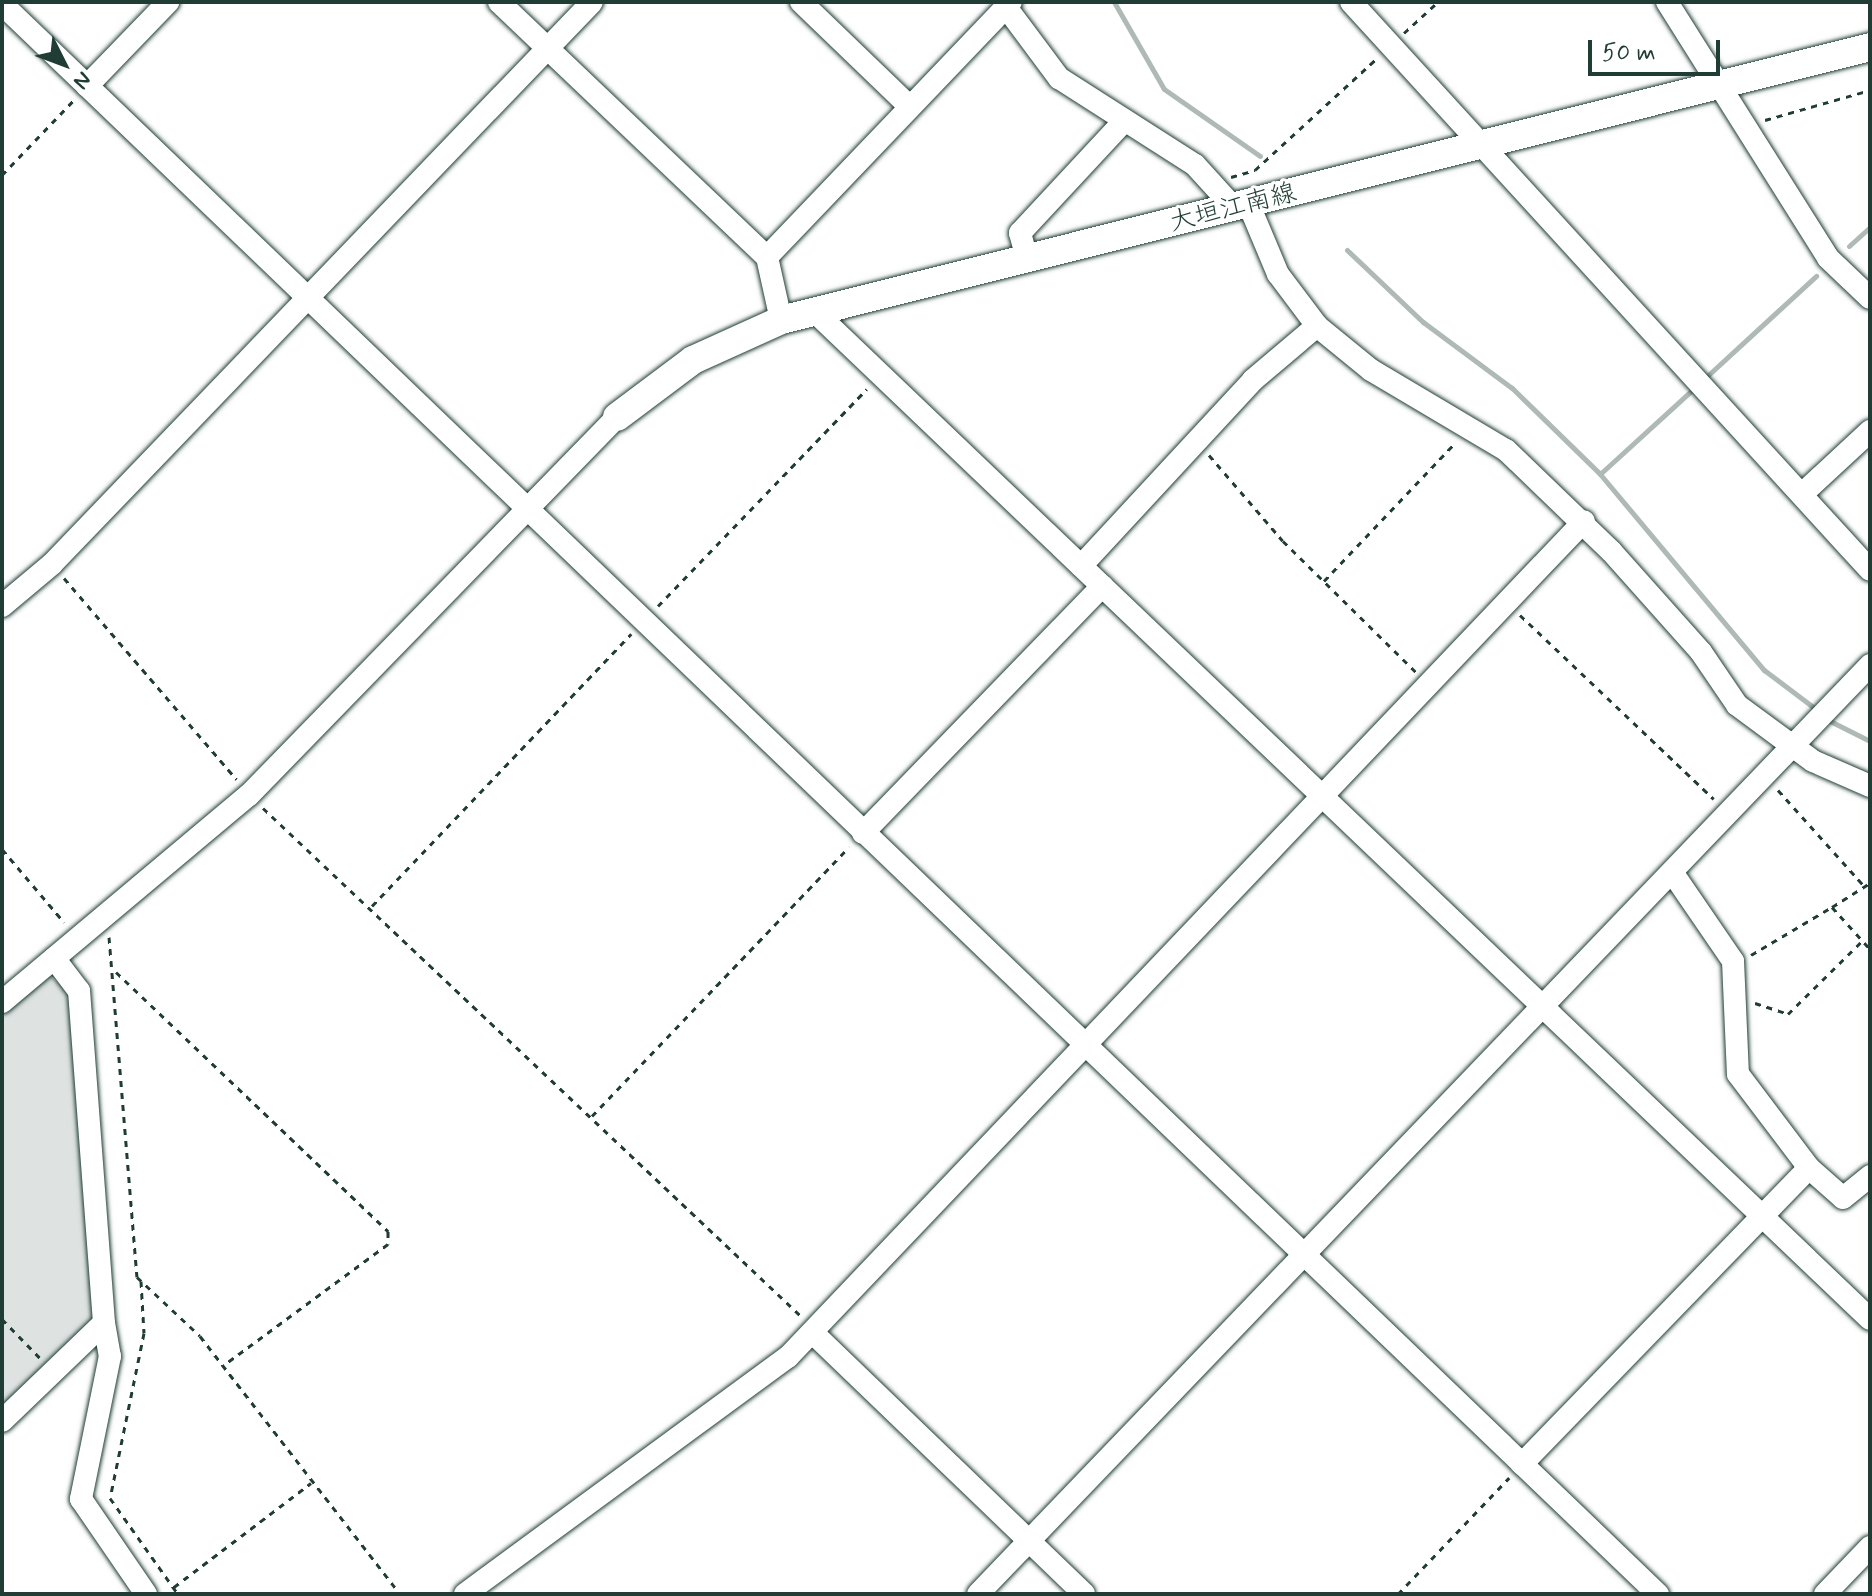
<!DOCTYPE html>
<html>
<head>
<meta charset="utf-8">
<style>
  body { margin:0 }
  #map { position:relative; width:1872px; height:1596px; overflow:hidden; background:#fff; font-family:Mynerve,"Klee One",sans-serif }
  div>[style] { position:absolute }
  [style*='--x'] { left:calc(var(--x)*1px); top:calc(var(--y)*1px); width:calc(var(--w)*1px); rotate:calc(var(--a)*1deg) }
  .green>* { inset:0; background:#dee3e2 }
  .stream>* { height:5px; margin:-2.5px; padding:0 2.5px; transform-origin:2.5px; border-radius:2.5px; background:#afbab7 }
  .path>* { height:3px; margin-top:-1.5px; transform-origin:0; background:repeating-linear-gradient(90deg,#1f3d34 0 6px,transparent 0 12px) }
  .roads { filter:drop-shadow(0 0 2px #1f3d34) drop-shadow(0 0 2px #1f3d34) }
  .minor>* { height:22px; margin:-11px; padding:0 11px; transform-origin:11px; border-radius:11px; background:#fff }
  .major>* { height:28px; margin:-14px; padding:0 14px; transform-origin:14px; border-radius:14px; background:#fff }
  span { translate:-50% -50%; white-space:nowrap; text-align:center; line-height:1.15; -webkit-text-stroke:6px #fff; paint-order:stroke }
  .street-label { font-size:26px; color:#1f3d34 }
  .frame { position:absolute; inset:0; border:4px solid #1f3d34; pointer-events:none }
  .north { position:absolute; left:24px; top:24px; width:80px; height:80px; -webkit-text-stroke:6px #fff; paint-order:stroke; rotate:132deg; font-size:22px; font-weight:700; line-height:32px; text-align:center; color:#1f3d34 }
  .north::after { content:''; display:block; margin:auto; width:28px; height:36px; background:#1f3d34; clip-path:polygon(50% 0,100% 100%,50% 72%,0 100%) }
  .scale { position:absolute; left:1588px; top:40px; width:132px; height:36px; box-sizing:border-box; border:4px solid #1f3d34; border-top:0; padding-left:10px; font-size:24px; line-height:28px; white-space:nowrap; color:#1f3d34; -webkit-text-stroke:6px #fff; paint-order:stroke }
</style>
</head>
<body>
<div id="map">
  <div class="green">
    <i style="clip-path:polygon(48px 975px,71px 993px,94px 1324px,2px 1411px,2px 1013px)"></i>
  </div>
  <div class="stream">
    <i style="--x:1114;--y:2;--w:100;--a:60.1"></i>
    <i style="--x:1164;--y:89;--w:117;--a:34.9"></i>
    <i style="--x:1849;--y:246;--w:28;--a:-42"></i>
    <i style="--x:1347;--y:250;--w:105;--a:43.5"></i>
    <i style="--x:1423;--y:322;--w:111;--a:36.6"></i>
    <i style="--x:1512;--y:388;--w:123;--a:44.3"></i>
    <i style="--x:1600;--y:474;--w:256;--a:50.1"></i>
    <i style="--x:1764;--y:670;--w:66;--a:37"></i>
    <i style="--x:1705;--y:378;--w:151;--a:-42.6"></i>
    <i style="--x:1600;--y:474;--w:126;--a:-42.4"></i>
    <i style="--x:1826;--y:719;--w:49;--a:26.6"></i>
  </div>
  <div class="path">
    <i style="--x:1404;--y:33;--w:46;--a:-42.4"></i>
    <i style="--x:1765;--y:120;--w:109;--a:-15.9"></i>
    <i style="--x:2;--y:175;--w:103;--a:-46.2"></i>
    <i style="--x:1231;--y:177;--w:25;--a:-16"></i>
    <i style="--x:1255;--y:170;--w:163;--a:-42.5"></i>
    <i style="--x:1209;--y:455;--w:113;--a:49.3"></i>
    <i style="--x:1283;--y:541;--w:187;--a:44.6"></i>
    <i style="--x:64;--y:578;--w:265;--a:49.4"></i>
    <i style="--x:1324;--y:581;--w:190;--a:-46.5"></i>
    <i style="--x:658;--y:606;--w:301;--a:-46.1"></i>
    <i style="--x:1520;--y:615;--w:267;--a:43.5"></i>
    <i style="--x:1778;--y:790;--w:129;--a:48.1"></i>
    <i style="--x:263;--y:808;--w:740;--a:43.36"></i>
    <i style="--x:2;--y:849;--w:96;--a:49.7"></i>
    <i style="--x:372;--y:906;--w:376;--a:-46.4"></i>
    <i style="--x:1832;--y:907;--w:45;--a:-32.3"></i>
    <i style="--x:109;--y:937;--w:341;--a:85.3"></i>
    <i style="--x:137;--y:1277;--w:86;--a:43.1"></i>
    <i style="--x:200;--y:1336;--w:326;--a:52.2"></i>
    <i style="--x:1751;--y:955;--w:94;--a:-30.7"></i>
    <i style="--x:1832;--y:907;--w:57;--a:47.9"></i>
    <i style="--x:116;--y:972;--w:376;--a:43.6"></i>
    <i style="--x:388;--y:1231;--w:13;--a:90"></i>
    <i style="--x:388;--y:1244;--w:204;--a:143.6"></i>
    <i style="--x:1755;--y:1003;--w:35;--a:18"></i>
    <i style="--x:1788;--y:1014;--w:104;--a:-44.6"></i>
    <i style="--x:592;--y:1116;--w:372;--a:-46.3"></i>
    <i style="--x:141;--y:1281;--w:52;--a:86.7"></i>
    <i style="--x:144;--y:1333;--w:168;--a:101.6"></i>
    <i style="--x:110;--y:1498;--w:118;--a:54.7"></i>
    <i style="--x:2;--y:1319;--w:56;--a:45.7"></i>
    <i style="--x:174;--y:1587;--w:172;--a:-37.2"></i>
    <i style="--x:1398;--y:1594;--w:161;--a:-46.3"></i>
  </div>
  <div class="roads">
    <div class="minor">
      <i style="--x:499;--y:2;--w:370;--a:43.6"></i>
      <i style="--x:767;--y:257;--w:65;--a:77.5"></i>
      <i style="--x:801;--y:2;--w:151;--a:43.9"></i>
      <i style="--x:1351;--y:2;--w:769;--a:47.58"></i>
      <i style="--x:1667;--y:2;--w:302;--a:57.8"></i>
      <i style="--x:1828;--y:258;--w:58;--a:43.6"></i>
      <i style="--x:2;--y:4;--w:2296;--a:43.84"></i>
      <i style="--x:1006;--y:7;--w:89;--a:53.3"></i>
      <i style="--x:1059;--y:78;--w:161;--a:32.6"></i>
      <i style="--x:1195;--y:165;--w:59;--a:47.7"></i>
      <i style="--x:87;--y:86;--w:117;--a:-46"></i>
      <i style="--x:1249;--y:205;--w:75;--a:67.2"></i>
      <i style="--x:1278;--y:274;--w:65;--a:53.1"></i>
      <i style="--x:1317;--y:326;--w:70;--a:39.2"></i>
      <i style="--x:1371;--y:370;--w:157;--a:30.7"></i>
      <i style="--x:1506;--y:450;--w:146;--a:43.9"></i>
      <i style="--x:1611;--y:551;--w:135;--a:48.3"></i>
      <i style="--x:1701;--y:652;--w:64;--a:55.8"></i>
      <i style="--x:1737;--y:705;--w:94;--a:36.4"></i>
      <i style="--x:1813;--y:761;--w:62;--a:23.7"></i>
      <i style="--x:767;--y:257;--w:353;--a:-46.3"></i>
      <i style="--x:1027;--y:259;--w:27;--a:-105"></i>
      <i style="--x:1020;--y:233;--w:154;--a:-47.1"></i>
      <i style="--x:814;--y:311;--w:1460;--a:43.67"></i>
      <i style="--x:1802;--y:494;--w:93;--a:-42.8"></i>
      <i style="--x:1081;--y:566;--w:253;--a:-47.2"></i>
      <i style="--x:1253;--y:380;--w:84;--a:-40.2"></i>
      <i style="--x:2;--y:606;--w:65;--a:-40"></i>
      <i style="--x:52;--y:564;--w:779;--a:-46.14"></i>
      <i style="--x:863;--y:833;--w:344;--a:-45.9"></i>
      <i style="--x:1672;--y:872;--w:108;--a:55.6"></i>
      <i style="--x:1733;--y:961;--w:113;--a:87.5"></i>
      <i style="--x:1738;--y:1074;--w:118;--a:52.9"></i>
      <i style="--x:1809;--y:1168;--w:45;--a:41.4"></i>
      <i style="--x:1843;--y:1198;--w:35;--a:-39"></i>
      <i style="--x:2;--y:1002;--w:322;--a:-40"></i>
      <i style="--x:249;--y:795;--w:528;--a:-45.77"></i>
      <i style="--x:104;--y:1323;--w:34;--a:80"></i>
      <i style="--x:110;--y:1356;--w:146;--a:101.5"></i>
      <i style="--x:81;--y:1499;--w:115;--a:55.6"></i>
      <i style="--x:813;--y:1333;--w:376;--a:43.9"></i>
      <i style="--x:2;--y:1421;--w:141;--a:-43.9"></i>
      <i style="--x:104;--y:1323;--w:333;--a:-94.3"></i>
      <i style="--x:79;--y:991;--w:41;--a:-127.1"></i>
      <i style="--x:1522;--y:1464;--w:412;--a:-45.9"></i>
      <i style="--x:465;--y:1594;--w:401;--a:-36.3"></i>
      <i style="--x:788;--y:1357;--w:1154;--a:-46.4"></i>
      <i style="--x:978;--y:1594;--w:1288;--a:-46.16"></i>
      <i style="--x:1825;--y:1594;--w:65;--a:-46.2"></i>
    </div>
    <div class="major">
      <i style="--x:617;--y:417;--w:95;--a:-36.9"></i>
      <i style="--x:693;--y:360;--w:97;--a:-24.4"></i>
      <i style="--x:781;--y:320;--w:1123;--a:-14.07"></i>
    </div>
  </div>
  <div class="street-label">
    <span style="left:1233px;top:209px;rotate:-14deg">大垣江南線</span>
  </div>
  <div class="frame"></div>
  <div class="north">N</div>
  <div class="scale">50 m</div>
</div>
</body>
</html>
